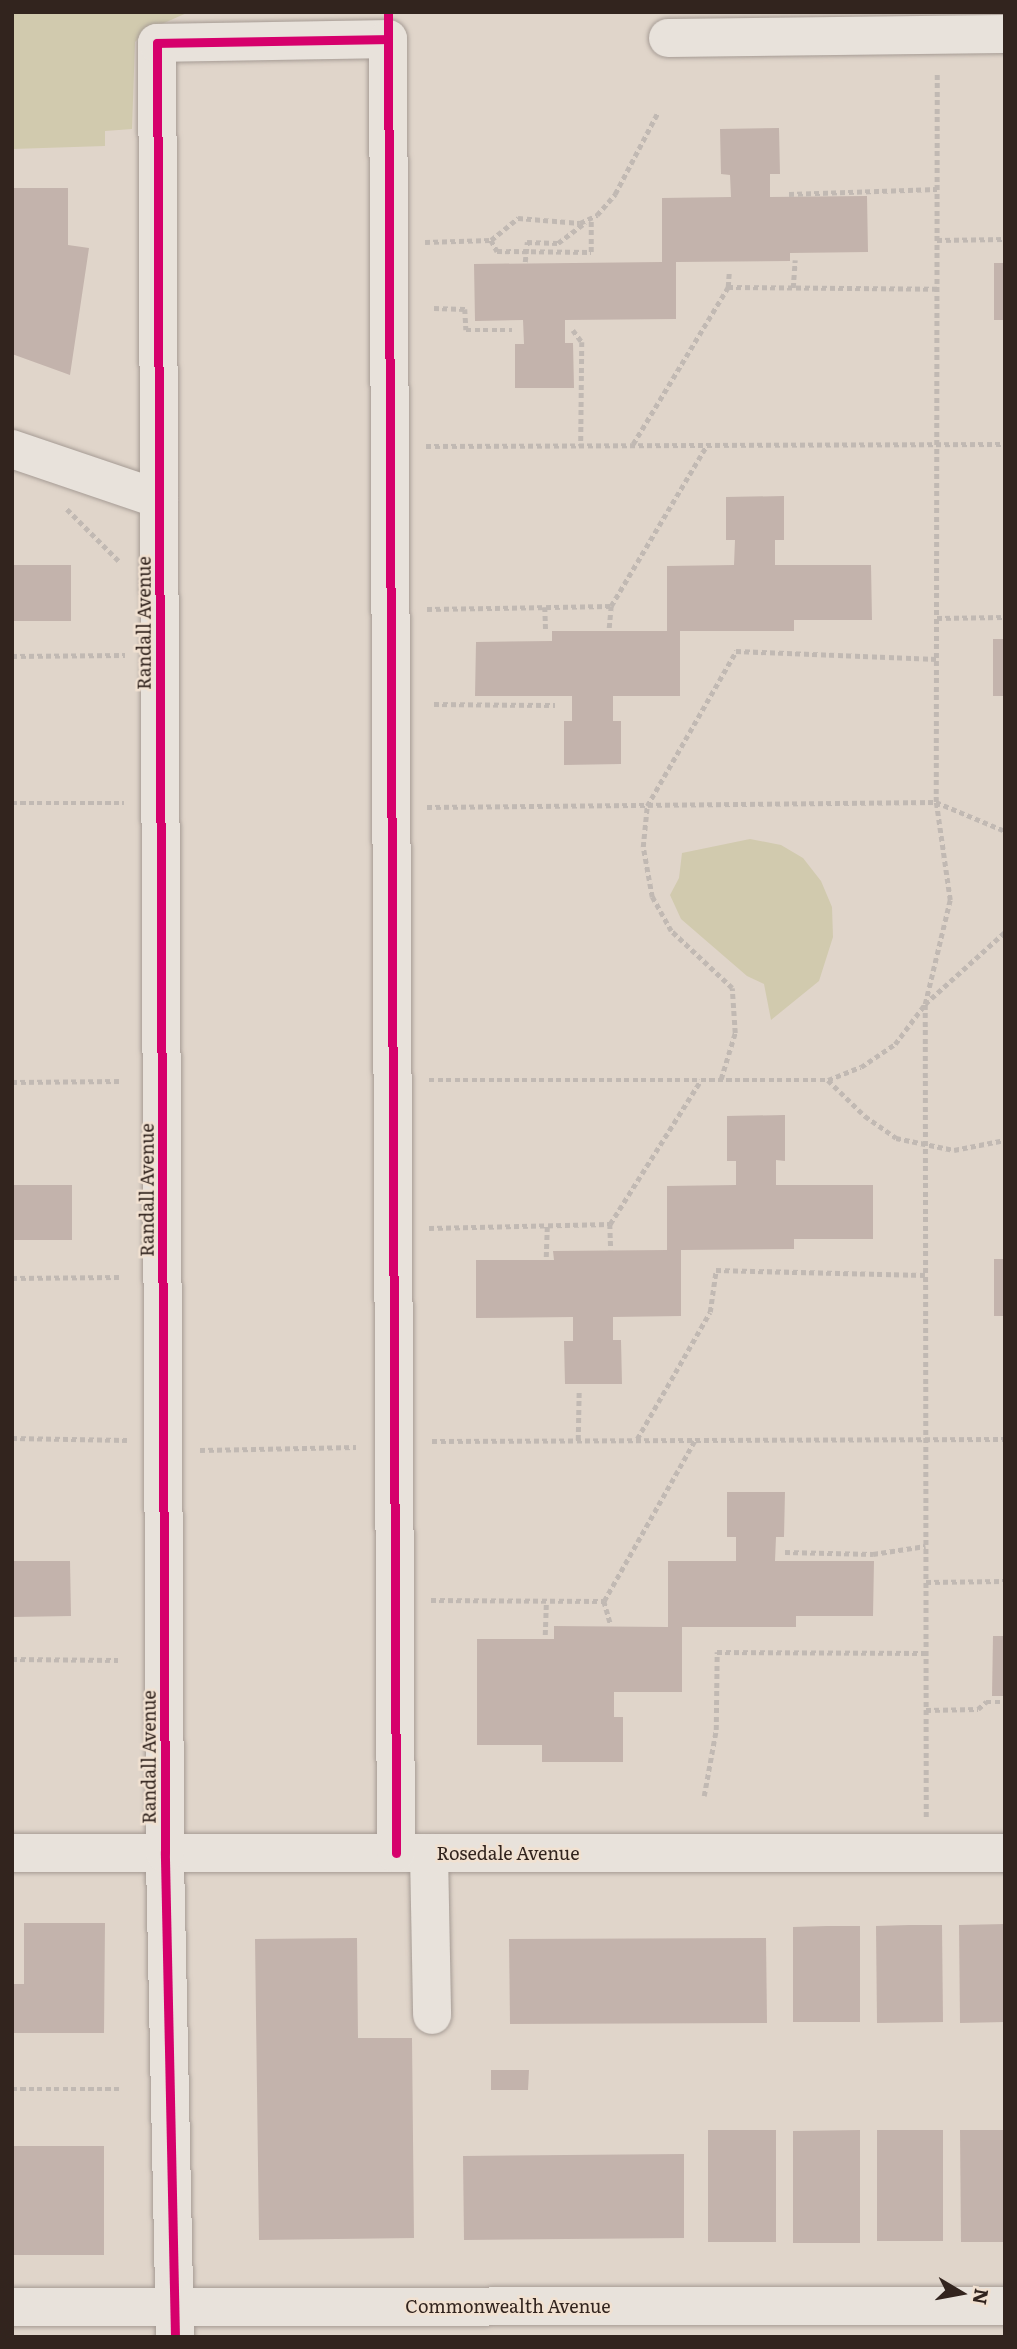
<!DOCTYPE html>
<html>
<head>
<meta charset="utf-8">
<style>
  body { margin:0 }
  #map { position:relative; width:1017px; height:2349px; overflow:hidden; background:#e0d5ca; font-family:Literata,serif }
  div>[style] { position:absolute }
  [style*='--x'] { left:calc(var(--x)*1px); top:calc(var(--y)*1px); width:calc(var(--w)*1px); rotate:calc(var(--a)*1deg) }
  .green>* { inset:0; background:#d1caae }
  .building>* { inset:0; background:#c3b3ac }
  .path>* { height:4.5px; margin-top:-2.25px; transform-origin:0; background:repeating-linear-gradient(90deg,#c1b9b3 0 5px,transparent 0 8.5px) }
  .roads { filter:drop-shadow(0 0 2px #a59b94) drop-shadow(0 0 2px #a59b94) }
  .minor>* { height:38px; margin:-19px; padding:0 19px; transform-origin:19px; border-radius:19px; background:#e8e2db }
  .cycleway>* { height:9px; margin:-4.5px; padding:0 4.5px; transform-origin:4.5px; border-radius:4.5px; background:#d6006c }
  span { translate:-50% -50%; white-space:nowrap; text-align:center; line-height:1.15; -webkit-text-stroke:5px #f1e1d1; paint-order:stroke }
  .street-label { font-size:18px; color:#32241e }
  .frame { position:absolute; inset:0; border:14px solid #32241e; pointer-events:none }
  .north { position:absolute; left:926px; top:2258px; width:70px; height:70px; -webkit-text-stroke:5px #f1e1d1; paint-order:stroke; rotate:100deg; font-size:19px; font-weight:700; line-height:28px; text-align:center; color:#32241e }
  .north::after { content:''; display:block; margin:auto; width:24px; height:32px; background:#32241e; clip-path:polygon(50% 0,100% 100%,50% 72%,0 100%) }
</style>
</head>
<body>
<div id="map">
  <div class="green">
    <i style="clip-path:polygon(12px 12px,189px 12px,146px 31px,135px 42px,132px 129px,105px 131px,105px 146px,12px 149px)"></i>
    <i style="clip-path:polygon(750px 839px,781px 845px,803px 858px,821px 881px,832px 907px,833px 937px,819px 981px,771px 1020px,764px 984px,747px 976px,681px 919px,670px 895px,679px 878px,682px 853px)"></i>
  </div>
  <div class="building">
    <i style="clip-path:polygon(779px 128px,780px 174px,770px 174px,770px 197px,867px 196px,868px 252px,790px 253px,790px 261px,676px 262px,676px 319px,565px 320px,565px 343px,573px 343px,574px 388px,515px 388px,515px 344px,524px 344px,523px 320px,475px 321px,474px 264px,662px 262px,662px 198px,731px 197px,730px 175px,721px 174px,720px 129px)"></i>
    <i style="clip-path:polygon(12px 188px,68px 188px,68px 245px,89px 248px,70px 375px,12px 354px)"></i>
    <i style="clip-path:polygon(994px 263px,1005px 263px,1005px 320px,994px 320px)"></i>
    <i style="clip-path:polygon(784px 496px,784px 540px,775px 540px,775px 565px,871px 565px,872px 620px,794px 620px,794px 631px,680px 631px,680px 696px,613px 696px,613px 721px,621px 721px,621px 764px,564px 765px,564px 721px,572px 721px,572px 696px,475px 696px,476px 642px,552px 641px,552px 631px,667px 631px,667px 566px,734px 565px,735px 540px,726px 540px,726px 497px)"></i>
    <i style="clip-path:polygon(12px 565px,71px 565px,71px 621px,12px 621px)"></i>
    <i style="clip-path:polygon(993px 639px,1005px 639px,1005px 696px,993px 696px)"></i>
    <i style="clip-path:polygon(785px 1115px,785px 1161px,776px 1160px,776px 1185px,873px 1185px,873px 1239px,794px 1239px,794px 1249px,681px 1250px,681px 1316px,613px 1317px,613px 1340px,621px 1340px,622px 1384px,565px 1384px,564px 1341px,573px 1341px,573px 1317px,476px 1318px,476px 1260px,554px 1260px,553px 1251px,667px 1250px,667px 1186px,736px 1185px,736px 1161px,727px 1161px,727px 1116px)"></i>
    <i style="clip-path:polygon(12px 1185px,72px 1185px,72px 1240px,12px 1240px)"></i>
    <i style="clip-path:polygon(994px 1259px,1005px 1259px,1005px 1316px,994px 1316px)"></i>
    <i style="clip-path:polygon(727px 1492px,785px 1492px,784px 1537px,776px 1537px,775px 1561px,874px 1561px,873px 1616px,796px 1616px,796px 1627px,682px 1627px,682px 1692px,614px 1692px,614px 1717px,623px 1717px,623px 1762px,542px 1762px,542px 1745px,477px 1745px,477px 1639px,554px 1639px,554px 1626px,668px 1627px,668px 1561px,736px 1561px,736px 1537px,727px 1537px)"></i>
    <i style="clip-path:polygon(12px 1561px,70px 1561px,71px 1616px,12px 1617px)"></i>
    <i style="clip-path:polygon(993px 1636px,1005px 1636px,1005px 1696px,992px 1696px)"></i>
    <i style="clip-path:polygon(24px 1923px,105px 1923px,104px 2033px,12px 2033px,12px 1984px,24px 1984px)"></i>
    <i style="clip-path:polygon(1005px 1924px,1005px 2022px,960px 2023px,959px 1925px)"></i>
    <i style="clip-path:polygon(909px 1925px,942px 1925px,943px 2022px,877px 2023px,876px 1926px)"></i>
    <i style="clip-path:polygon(827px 1926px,860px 1926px,860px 2022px,793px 2022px,793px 1927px)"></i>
    <i style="clip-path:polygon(357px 1938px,358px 2038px,412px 2038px,414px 2238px,259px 2240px,255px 1939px)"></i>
    <i style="clip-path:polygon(766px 1938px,767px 2023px,510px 2024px,509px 1939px)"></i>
    <i style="clip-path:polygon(491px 2070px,529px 2070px,528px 2090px,491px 2090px)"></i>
    <i style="clip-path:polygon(708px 2130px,776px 2130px,776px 2242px,708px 2242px)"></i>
    <i style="clip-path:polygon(860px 2130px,860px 2243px,793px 2243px,793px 2131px)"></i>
    <i style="clip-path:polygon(877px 2130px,943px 2130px,943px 2241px,877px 2241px)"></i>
    <i style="clip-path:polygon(960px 2130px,1005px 2130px,1005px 2242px,961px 2242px)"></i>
    <i style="clip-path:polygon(12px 2146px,104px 2146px,104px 2255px,12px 2255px)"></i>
    <i style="clip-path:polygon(684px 2154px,684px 2238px,464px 2240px,463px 2156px)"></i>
  </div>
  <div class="path">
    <i style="--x:789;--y:194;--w:148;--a:-1.9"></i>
    <i style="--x:491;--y:240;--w:13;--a:61"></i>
    <i style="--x:497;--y:251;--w:94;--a:0.6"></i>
    <i style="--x:591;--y:252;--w:34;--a:-90"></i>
    <i style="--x:937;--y:240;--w:68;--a:-0.8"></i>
    <i style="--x:425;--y:242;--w:66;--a:-1.7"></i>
    <i style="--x:491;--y:240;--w:35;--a:-39"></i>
    <i style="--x:518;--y:218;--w:62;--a:4.6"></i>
    <i style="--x:580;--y:223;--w:19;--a:-25"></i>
    <i style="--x:597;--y:215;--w:28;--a:-49"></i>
    <i style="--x:615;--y:194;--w:93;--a:-62.3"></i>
    <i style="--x:525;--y:262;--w:20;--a:-84"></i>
    <i style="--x:527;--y:242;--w:31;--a:2"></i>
    <i style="--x:558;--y:243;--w:34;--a:-37"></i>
    <i style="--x:728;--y:287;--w:16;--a:-86"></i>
    <i style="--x:793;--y:288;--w:28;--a:-86"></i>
    <i style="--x:434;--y:308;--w:31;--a:2"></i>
    <i style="--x:465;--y:309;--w:21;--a:87"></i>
    <i style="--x:466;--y:330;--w:46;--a:0"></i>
    <i style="--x:573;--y:330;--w:15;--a:53"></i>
    <i style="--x:582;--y:342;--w:104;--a:90.6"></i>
    <i style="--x:633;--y:444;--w:184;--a:-58.8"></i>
    <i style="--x:728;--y:287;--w:209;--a:0.5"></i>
    <i style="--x:426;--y:446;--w:579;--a:-0.2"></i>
    <i style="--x:67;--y:509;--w:75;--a:45"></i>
    <i style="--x:545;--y:607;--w:23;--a:88"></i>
    <i style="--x:427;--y:609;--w:184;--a:-0.9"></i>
    <i style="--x:611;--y:606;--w:187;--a:-59.2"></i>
    <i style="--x:937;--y:618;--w:68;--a:-0.8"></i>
    <i style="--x:609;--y:628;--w:22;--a:-85"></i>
    <i style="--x:12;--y:656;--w:113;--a:-0.5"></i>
    <i style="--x:434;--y:704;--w:121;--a:0.5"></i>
    <i style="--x:12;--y:803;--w:112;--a:0"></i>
    <i style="--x:427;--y:807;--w:509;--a:-0.56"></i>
    <i style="--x:936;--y:802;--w:75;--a:22.8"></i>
    <i style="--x:721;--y:1079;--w:48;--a:-73.1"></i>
    <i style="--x:735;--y:1033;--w:45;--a:-93.8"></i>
    <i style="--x:732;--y:988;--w:83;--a:-136.9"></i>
    <i style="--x:671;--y:931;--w:39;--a:-119"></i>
    <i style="--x:652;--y:897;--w:51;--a:-100.2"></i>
    <i style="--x:643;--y:847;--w:41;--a:-84.4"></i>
    <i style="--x:647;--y:806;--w:179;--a:-60.1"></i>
    <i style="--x:736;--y:651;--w:201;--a:2.3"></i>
    <i style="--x:429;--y:1080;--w:399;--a:0"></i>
    <i style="--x:828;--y:1080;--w:35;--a:-22"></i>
    <i style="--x:861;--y:1067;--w:41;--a:-34.1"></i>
    <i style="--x:895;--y:1044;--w:50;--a:-53.1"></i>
    <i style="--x:925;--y:1004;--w:108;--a:-42"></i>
    <i style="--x:828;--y:1080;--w:52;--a:44.2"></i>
    <i style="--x:865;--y:1116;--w:38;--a:35"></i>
    <i style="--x:896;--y:1138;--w:59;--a:11.7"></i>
    <i style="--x:954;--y:1150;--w:52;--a:-11.1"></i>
    <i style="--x:12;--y:1082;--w:110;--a:-0.5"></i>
    <i style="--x:610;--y:1224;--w:26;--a:88"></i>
    <i style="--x:429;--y:1228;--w:181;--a:-1.3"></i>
    <i style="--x:610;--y:1224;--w:170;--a:-57.7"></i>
    <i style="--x:546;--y:1257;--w:32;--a:-88"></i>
    <i style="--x:12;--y:1278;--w:109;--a:-0.5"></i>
    <i style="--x:12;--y:1438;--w:115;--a:1"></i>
    <i style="--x:637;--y:1439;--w:146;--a:-60.1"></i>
    <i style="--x:710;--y:1312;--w:42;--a:-81.9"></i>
    <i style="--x:716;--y:1270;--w:209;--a:1.4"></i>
    <i style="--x:578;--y:1440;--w:51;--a:-88.9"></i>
    <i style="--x:432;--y:1441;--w:573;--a:-0.2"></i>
    <i style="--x:200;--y:1450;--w:156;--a:-1.1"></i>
    <i style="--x:785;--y:1552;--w:88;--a:1.3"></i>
    <i style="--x:873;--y:1554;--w:53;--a:-8.7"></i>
    <i style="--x:926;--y:1582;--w:79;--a:-0.7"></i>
    <i style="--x:431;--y:1600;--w:173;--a:0.3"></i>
    <i style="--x:604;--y:1601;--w:185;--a:-60.5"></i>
    <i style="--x:604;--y:1601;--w:25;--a:74"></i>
    <i style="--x:545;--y:1635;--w:34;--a:-88"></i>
    <i style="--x:12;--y:1659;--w:106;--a:0.5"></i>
    <i style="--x:926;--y:1710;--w:52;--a:-1.1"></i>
    <i style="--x:978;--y:1709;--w:11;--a:-41"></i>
    <i style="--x:986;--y:1702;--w:19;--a:0"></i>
    <i style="--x:704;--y:1796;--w:67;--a:-79.7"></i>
    <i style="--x:716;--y:1730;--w:78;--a:-89.3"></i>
    <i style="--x:717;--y:1652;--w:209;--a:0.3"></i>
    <i style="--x:926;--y:1817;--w:813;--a:-90.07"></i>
    <i style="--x:925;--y:1004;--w:107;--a:-76.5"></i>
    <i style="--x:950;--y:900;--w:99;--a:-98.1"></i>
    <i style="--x:936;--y:802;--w:729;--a:-89.92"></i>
    <i style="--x:12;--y:2089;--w:109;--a:0"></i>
  </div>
  <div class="roads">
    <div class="minor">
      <i style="--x:668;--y:38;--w:337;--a:-0.7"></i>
      <i style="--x:12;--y:449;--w:155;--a:18.8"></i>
      <i style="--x:12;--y:1853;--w:993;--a:0"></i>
      <i style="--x:429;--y:1853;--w:162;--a:88.9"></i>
      <i style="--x:12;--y:2307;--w:993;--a:-0.06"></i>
      <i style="--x:175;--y:2337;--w:484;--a:-91.2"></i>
      <i style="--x:165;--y:1853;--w:1810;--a:-90.25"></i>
      <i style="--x:157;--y:43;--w:231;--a:-1"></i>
      <i style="--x:388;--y:39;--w:1814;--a:89.75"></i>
    </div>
  </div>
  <div class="cycleway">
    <i style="--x:388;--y:12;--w:1841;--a:89.75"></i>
    <i style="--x:175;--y:2337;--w:484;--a:-91.2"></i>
    <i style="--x:165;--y:1853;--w:1810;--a:-90.25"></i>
    <i style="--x:157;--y:43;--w:231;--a:-1"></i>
  </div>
  <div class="street-label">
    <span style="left:144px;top:623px;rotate:-90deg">Randall Avenue</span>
    <span style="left:147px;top:1190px;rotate:-90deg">Randall Avenue</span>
    <span style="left:149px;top:1757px;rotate:-90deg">Randall Avenue</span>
    <span style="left:508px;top:1853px">Rosedale Avenue</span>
    <span style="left:508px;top:2306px">Commonwealth Avenue</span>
  </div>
  <div class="frame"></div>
  <div class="north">N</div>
</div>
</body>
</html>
